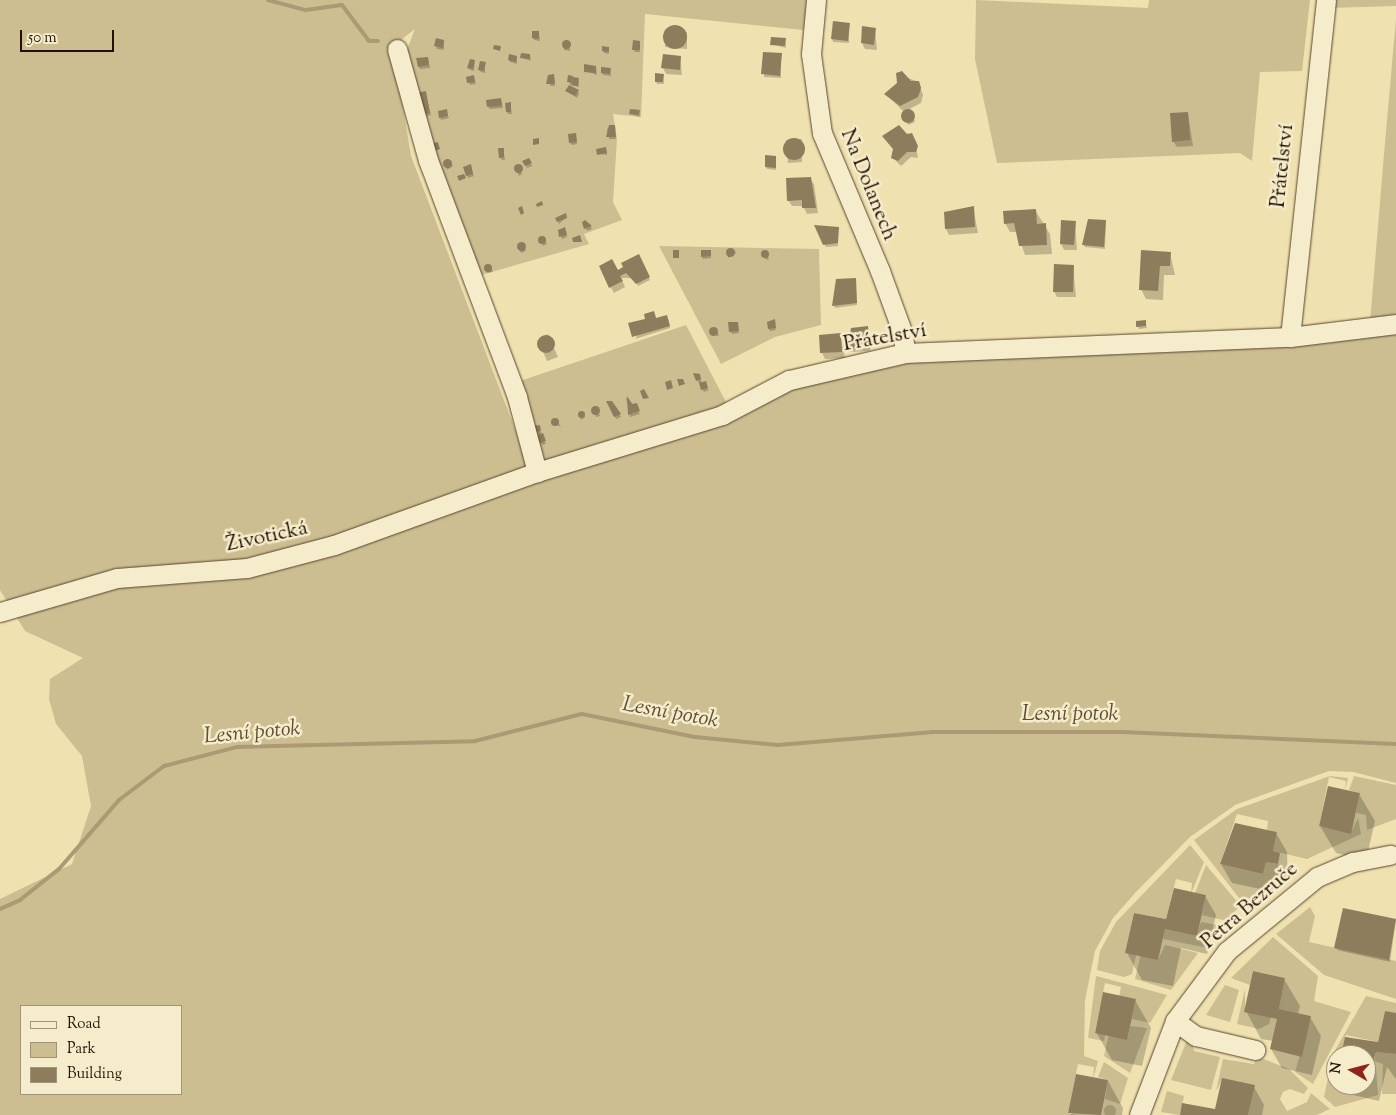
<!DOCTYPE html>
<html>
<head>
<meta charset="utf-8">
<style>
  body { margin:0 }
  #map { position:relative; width:1396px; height:1115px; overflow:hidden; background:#f0e1b0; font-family:"Sorts Mill Goudy",serif }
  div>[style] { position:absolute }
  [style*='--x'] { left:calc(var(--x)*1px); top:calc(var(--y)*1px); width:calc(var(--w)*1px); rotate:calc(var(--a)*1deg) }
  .green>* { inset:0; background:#cdbe92 }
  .round { border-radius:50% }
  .shadow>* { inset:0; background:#0003 }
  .stream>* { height:4px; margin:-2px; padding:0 2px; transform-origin:2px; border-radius:2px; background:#ab9a74 }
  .building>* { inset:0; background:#8e7d5c }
  .roads { filter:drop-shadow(0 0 1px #57452c) drop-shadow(0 0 1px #57452c) }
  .minor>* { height:19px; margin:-9.5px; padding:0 9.5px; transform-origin:9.5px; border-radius:9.5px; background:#f5eccc }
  span { translate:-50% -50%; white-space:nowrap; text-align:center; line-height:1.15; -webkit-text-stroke:5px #f5eccc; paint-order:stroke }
  .street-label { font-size:21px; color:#241100 }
  .water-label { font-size:22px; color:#614f34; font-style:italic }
  .legend { position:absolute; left:20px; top:1005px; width:162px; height:90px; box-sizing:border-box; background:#f5eccc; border:1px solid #a1947a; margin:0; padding:6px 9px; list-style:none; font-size:15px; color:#241100 }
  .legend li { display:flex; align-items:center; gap:10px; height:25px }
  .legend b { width:25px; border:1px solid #a1947a }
  .north { position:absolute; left:1326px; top:1045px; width:50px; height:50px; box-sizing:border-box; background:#f5eccc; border:1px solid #a1947a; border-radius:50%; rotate:278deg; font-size:14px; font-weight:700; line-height:20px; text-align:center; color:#241100 }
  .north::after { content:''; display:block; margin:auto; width:18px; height:22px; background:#8f2418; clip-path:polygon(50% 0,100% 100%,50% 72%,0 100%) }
  .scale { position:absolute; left:20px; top:30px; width:94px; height:22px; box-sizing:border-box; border:2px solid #241100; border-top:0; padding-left:6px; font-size:15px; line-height:18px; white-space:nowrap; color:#241100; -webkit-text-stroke:4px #f5eccc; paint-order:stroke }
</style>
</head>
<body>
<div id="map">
  <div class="green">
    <i style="clip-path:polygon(evenodd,0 0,810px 0,803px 30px,645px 14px,641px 117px,613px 114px,617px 139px,613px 202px,622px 220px,584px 234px,589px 244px,478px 276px,433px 161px,410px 77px,407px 50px,415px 29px,393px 46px,411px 156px,534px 479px,761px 395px,913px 357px,1396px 324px,1396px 783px,1353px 772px,1329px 771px,1235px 805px,1190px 837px,1136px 892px,1113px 918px,1095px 951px,1085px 1000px,1084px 1056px,1098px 1061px,1093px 1079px,1094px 1067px,1078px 1064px,1068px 1113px,1076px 1115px,0 1115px,0 899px,72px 864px,91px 806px,82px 756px,56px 724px,49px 699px,50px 679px,83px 658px,25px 631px,0 590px,0 0,21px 1006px,181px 1006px,181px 1094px,21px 1094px,21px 1006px)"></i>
    <i style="clip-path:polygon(976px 0,1148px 8px,1149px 0,1310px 0,1302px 71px,1260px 72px,1252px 161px,1240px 153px,997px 163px,975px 59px)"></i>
    <i style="clip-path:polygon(1331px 0,1396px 0,1396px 6px,1329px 8px)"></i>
    <i style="clip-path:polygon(1396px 19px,1396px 319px,1370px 322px,1384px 154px)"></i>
    <i style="clip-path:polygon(659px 246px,819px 249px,821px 325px,775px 337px,721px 364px)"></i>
    <i style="clip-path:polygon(686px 325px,728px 406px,541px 463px,517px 382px)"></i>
    <i style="clip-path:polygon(1330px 776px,1348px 778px,1345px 791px,1346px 781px,1329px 777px,1319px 826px,1351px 832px,1358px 818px,1361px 834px,1307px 859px,1273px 851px,1277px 832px,1267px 830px,1268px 821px,1237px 814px,1220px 864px,1263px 874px,1266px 862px,1281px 865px,1286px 872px,1243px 903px,1194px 840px,1237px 809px)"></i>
    <i style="clip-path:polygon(1354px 776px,1396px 785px,1396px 819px,1367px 830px,1366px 815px,1356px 813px,1360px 793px,1349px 790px)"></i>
    <i style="clip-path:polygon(1190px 845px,1204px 862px,1191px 894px,1192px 883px,1176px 879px,1166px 919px,1134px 913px,1126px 953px,1136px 955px,1132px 974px,1124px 977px,1097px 970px,1100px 951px,1116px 922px)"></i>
    <i style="clip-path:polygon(1206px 865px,1240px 905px,1227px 921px,1202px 915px,1206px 895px,1195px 893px)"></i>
    <i style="clip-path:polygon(1310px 907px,1315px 916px,1309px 942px,1396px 961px,1396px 999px,1324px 975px,1276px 934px)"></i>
    <i style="clip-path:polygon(1201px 922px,1222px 926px,1203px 947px,1163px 939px,1165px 929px,1197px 936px)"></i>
    <i style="clip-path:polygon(1273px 937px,1318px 976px,1314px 1001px,1351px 1012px,1313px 1084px,1295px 1072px,1311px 1016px,1279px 1009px,1285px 978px,1253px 971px,1250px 985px,1231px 978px)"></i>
    <i style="clip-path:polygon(1165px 945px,1198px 953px,1171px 990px,1135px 979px,1141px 954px,1158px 960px)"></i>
    <i style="clip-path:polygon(1096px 976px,1138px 987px,1167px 995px,1150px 1023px,1132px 1019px,1136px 999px,1119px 997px,1121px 987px,1105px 983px,1095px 1032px,1105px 1035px,1104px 1041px,1088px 1038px)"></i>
    <i style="clip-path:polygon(1225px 985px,1239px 990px,1230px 1022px,1206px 1015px)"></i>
    <i style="clip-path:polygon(1245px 989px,1245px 1009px,1271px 1017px,1269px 1024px,1259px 1029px,1237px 1024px)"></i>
    <i style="clip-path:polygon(1366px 996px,1396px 1003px,1396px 1015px,1385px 1011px,1378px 1042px,1346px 1035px,1341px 1055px,1336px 1055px,1336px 1085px,1366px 1085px,1376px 1067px,1378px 1095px,1335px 1107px,1324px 1097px,1333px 1054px)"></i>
    <i style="clip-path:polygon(1130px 1026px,1147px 1028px,1130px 1073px,1104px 1056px,1109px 1034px,1128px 1037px)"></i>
    <i style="clip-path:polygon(1187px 1040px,1192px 1042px,1194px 1051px,1220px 1057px,1211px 1090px,1171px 1080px)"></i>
    <i style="clip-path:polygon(1376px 1052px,1396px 1054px,1396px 1094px,1382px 1094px,1383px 1064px,1374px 1061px)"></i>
    <i style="clip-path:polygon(1256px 1056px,1289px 1069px,1308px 1088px,1304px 1094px,1290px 1089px,1283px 1092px,1280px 1099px,1287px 1111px,1307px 1102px,1311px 1093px,1330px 1109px,1317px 1115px,1248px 1115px,1254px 1085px,1222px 1080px,1216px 1091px,1223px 1059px,1254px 1064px)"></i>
    <i style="clip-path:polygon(1104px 1062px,1128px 1078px,1120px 1104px,1105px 1099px,1108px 1080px,1098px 1077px)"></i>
    <i style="clip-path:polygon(1167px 1091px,1184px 1096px,1180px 1115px,1161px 1112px)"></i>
    <i class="round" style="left:1104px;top:1105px;width:12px;height:12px"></i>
  </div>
  <div class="shadow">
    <i style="clip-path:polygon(849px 24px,849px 43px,833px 42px,832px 39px)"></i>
    <i style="clip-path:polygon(875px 29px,877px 50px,865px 49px,862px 43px)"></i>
    <i style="clip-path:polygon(665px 30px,687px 32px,687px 49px,665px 47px)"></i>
    <i style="clip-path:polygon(539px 33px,540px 41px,534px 40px,533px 38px)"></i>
    <i style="clip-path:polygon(785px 39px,786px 48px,771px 44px)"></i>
    <i style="clip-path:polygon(444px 41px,444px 50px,437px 49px,436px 46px)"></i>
    <i style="clip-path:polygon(564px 41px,569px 44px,570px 51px,564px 50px)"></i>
    <i style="clip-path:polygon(639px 42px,640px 52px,635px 52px,633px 49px)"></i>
    <i style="clip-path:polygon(608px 48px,609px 54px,604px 53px,603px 51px)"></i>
    <i style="clip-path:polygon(764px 53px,781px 54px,781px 78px,764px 77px)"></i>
    <i style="clip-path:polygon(530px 55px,531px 61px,522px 58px)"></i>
    <i style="clip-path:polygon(517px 57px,517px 64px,510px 62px,509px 60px)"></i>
    <i style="clip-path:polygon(680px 57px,682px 75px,666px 74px,663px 68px)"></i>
    <i style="clip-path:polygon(428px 58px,430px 68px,420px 69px,419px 67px)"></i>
    <i style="clip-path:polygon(475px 61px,474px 71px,470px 70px,468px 68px)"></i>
    <i style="clip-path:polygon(485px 64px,485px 73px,481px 72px,479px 70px)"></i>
    <i style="clip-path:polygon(596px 67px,597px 75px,585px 71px)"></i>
    <i style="clip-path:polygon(610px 69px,611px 76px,603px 75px,602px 73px)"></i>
    <i style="clip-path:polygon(897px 74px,919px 82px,923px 95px,921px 103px,904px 112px,886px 94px,899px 83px)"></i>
    <i style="clip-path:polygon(663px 75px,664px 84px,657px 84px,656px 81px)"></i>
    <i style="clip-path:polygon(554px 76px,555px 86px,551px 86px,549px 84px)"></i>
    <i style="clip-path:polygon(474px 77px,476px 84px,470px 85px,467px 78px)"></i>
    <i style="clip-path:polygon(569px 77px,578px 79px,579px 87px,570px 85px)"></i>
    <i style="clip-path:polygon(567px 91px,578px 91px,579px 94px,577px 98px)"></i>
    <i style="clip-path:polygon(425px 92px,431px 115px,423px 117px)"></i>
    <i style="clip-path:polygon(501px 100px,503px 108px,490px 109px,488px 107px)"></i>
    <i style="clip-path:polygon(510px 103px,512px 114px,508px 114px,507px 112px)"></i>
    <i style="clip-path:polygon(446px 111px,449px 118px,441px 120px,440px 117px)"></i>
    <i style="clip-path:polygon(639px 111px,640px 117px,630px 114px)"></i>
    <i style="clip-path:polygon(911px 111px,915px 122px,908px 125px,904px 114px)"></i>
    <i style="clip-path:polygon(1188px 113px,1193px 146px,1177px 147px,1173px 141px)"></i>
    <i style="clip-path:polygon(614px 126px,616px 139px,609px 139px,607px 129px)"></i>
    <i style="clip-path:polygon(906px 135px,915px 140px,918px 158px,911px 157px,901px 166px,893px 158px)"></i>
    <i style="clip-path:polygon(576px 137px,577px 144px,572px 145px,570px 143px)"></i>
    <i style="clip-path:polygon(802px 139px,802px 162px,788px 163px,786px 140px)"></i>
    <i style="clip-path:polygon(503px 149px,505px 160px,502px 160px,500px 157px)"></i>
    <i style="clip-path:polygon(607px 151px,607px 155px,598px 154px)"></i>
    <i style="clip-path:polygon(775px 157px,776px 170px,767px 169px,766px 167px)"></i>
    <i style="clip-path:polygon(529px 159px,532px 166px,527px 168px,524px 161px)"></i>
    <i style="clip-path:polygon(450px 160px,453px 166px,447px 170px,444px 162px)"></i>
    <i style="clip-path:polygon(519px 164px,522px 174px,519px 176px,514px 167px)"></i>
    <i style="clip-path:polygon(471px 168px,474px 176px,468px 178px,467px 175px)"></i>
    <i style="clip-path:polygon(810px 179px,814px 184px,818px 213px,807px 214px,803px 206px,792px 206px,788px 200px)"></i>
    <i style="clip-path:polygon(973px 207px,978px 233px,949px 235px,946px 229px)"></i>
    <i style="clip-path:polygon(1035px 210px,1050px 234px,1052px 254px,1025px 255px,1017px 232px,1010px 232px,1005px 223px)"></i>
    <i style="clip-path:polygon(567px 217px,559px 224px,557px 218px)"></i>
    <i style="clip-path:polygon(1106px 221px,1105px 249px,1085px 247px,1084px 245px)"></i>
    <i style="clip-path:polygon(1075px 222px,1077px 250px,1064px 250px,1061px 244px)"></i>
    <i style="clip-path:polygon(584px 224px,591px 227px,592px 229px,587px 231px)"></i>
    <i style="clip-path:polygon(816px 227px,838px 228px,838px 246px,826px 247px)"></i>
    <i style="clip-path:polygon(559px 231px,566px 231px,567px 237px,562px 239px)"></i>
    <i style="clip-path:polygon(540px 239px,546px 242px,547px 244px,543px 246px)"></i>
    <i style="clip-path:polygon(523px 242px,526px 251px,521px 253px,518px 246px)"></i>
    <i style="clip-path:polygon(710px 251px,711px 258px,703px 259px,702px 257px)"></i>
    <i style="clip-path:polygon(727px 251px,735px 251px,736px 253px,728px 258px)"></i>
    <i style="clip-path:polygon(764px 252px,767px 252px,769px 260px,765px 259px)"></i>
    <i style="clip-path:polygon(1170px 253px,1175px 275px,1164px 275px,1163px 300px,1146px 299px,1141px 289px)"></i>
    <i style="clip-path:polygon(638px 256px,650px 280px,638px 286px,635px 278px,621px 278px,625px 287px,614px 293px,600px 267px,617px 272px)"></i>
    <i style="clip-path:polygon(490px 265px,493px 272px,487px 273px,485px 266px)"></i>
    <i style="clip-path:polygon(1073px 266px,1076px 297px,1057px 297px,1054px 291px)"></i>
    <i style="clip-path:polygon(855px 280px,857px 305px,835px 308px,834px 305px)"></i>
    <i style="clip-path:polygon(654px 312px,656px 319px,668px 319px,670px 328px,635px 339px)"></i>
    <i style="clip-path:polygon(1145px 322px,1147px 328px,1139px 329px,1138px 326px)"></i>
    <i style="clip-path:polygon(737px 323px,739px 333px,732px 334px,730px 331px)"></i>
    <i style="clip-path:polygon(774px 323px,776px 330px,770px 331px,769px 329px)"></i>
    <i style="clip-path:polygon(713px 328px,717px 329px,719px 336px,712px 335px)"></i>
    <i style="clip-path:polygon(867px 328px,870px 351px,849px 352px,847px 340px)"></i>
    <i style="clip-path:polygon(548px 334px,558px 357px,547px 361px,538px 340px)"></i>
    <i style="clip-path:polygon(840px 335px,845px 358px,825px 359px,822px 353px)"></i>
    <i style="clip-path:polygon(700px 377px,702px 383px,709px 390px,704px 392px,697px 380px)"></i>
    <i style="clip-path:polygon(626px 398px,629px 399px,640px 414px,630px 417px)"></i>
    <i style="clip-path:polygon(608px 402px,620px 415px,621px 417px,616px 419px)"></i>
    <i style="clip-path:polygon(597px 406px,600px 416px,596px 417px,593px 407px)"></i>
    <i style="clip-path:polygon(582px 411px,585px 417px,581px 420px,579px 413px)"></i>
    <i style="clip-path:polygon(555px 420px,560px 425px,561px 427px,553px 423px)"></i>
    <i style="clip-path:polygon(534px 428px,541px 432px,546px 444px,542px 445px)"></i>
    <i style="clip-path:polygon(1359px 794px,1375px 821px,1366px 860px,1336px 853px,1320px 826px)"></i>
    <i style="clip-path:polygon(1236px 824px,1276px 833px,1287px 852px,1288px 882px,1276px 880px,1274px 892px,1232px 883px,1221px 864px)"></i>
    <i style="clip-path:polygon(1205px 896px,1216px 915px,1207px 954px,1181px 948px,1173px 986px,1142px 980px,1127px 953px)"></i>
    <i style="clip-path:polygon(1344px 909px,1396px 920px,1390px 962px,1337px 950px)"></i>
    <i style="clip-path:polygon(1284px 979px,1300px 1006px,1298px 1014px,1310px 1017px,1321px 1036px,1312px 1075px,1282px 1068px,1271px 1049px,1273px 1041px,1261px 1039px,1246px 1011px)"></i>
    <i style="clip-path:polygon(1135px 1000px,1151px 1028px,1142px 1066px,1112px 1060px,1096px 1032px)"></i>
    <i style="clip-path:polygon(1396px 1015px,1396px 1079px,1387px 1067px,1379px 1101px,1349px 1094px,1344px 1085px,1366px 1085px,1366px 1055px,1343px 1055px,1347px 1037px,1379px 1046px)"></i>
    <i style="clip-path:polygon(1108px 1081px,1123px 1108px,1122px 1115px,1070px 1115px)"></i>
    <i style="clip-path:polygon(1254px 1087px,1264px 1105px,1262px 1115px,1181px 1115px,1214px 1110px)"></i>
  </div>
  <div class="stream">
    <i style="--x:268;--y:0;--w:39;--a:15"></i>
    <i style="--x:306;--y:10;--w:36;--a:-8"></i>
    <i style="--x:342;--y:5;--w:45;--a:53.1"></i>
    <i style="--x:369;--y:41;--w:9;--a:0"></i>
    <i style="--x:0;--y:909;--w:22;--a:-24"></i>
    <i style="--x:20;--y:900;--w:50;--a:-38.5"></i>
    <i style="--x:59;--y:869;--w:91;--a:-49"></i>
    <i style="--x:119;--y:800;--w:56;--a:-37.1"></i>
    <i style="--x:164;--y:766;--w:75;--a:-14.6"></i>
    <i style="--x:237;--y:747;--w:238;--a:-1.4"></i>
    <i style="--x:475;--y:741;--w:110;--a:-14.2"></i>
    <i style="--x:582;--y:714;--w:115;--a:11.5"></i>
    <i style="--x:695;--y:737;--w:83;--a:5.5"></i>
    <i style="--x:778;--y:745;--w:156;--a:-4.8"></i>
    <i style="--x:933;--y:732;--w:189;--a:0"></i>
    <i style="--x:1122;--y:732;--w:274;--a:2.5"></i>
  </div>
  <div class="building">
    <i style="clip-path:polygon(833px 21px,850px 23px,848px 41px,831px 39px)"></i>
    <i class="round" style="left:663px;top:25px;width:24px;height:24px"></i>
    <i style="clip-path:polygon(862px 26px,876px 28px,874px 45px,861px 43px)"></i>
    <i style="clip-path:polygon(532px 31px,539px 31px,539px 39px,532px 38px)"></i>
    <i style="clip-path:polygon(771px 37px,786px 38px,785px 46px,770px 45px)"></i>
    <i style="clip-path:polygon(436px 38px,444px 40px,443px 48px,434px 46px)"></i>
    <i class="round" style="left:561.5px;top:39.5px;width:9px;height:9px"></i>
    <i style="clip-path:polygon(633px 40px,640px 41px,640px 50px,632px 50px)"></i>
    <i style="clip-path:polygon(494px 45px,501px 46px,500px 51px,493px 49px)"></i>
    <i style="clip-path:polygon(602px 46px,609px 47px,609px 52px,602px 51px)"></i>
    <i style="clip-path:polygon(763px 52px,782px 53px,780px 76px,761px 74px)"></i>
    <i style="clip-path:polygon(521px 53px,530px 54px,530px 59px,520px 58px)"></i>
    <i style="clip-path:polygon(509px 54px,517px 56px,516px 62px,508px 60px)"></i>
    <i style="clip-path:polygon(663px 54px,681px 56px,680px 70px,661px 68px)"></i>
    <i style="clip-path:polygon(428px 57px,429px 65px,418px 67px,416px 58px)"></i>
    <i style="clip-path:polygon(470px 59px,475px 60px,473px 69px,467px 68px)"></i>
    <i style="clip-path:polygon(480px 61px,486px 62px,484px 71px,478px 70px)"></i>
    <i style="clip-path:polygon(584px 64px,596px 66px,596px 73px,584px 72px)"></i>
    <i style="clip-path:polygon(601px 67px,611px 68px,610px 74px,601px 73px)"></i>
    <i style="clip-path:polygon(902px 71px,911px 81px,919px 81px,921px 88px,918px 97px,900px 106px,884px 94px,897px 83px,896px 73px)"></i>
    <i style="clip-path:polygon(655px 73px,664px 74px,663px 82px,655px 82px)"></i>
    <i style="clip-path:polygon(554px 74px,555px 84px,546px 84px,548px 75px)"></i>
    <i style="clip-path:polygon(474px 75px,475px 82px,467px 83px,466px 77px)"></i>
    <i style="clip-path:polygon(568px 75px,573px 76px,572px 83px,567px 82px)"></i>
    <i style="clip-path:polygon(573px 77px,579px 78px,578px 86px,572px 85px)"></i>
    <i style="clip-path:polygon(569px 85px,579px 90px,575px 96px,565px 91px)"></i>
    <i style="clip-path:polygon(426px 91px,430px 113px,420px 115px,416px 93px)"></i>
    <i style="clip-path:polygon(501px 98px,502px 106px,487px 107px,486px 100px)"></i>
    <i style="clip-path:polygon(511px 102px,511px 112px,506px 112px,505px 103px)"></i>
    <i style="clip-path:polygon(447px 109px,448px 116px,439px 118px,438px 111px)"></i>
    <i style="clip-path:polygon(630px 109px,640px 110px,639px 115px,629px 114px)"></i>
    <i class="round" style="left:901px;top:109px;width:14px;height:14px"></i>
    <i style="clip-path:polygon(1188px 112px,1190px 140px,1172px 142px,1170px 113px)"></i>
    <i style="clip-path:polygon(609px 125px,615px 125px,616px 137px,606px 137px)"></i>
    <i style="clip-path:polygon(899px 125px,907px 134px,912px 133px,918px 146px,916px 152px,907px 152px,898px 161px,891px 158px,893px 149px,882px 136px)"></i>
    <i style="clip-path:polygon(576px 133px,577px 142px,569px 143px,568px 134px)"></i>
    <i class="round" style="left:783px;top:138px;width:22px;height:22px"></i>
    <i style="clip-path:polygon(539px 138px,539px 144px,533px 145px,533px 139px)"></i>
    <i style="clip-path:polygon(438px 142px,440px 149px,435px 151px,433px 143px)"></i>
    <i style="clip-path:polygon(606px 147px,607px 153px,597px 155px,596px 149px)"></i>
    <i style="clip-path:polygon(498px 148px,504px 148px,504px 157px,499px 158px)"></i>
    <i style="clip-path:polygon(765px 155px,776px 156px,776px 168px,765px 167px)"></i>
    <i style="clip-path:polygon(529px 158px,532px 163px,525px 166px,522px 161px)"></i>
    <i class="round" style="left:442.5px;top:158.5px;width:9px;height:9px"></i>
    <i class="round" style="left:513.5px;top:163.5px;width:9px;height:9px"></i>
    <i style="clip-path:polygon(471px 164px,473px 174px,466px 176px,463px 167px)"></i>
    <i style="clip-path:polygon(464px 174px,466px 178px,459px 181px,457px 176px)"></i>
    <i style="clip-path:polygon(811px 177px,816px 208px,802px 208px,802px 200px,787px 201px,786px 178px)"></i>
    <i style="clip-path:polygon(542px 201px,543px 205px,537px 207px,536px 204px)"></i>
    <i style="clip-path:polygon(522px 206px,524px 213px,521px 215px,518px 208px)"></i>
    <i style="clip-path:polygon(974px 206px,975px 227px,945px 229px,944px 212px)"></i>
    <i style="clip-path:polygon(1036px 209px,1037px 224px,1046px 223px,1047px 245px,1019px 246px,1014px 223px,1004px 224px,1003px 211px)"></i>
    <i style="clip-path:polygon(566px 213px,567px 218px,557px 222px,555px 218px)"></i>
    <i style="clip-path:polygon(1088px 219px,1106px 220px,1104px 247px,1082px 245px)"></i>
    <i style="clip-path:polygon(585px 220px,592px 226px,584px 229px,582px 222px)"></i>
    <i style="clip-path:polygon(1061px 220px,1076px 221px,1074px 245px,1060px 244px)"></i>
    <i style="clip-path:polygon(814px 225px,839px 227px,838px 243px,823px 245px)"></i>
    <i style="clip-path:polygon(565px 227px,567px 235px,559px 237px,558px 230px)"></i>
    <i style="clip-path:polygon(580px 235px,582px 242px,573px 242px,572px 238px)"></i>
    <i class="round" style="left:538px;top:236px;width:8px;height:8px"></i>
    <i class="round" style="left:516.5px;top:241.5px;width:9px;height:9px"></i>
    <i class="round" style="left:725.5px;top:247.5px;width:9px;height:9px"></i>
    <i style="clip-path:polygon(673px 250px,679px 250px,679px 258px,673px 258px)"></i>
    <i style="clip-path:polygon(701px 250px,711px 250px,711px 256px,701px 257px)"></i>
    <i style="clip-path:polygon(1141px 250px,1171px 252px,1170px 266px,1160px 266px,1158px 291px,1139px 290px)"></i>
    <i class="round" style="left:761px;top:250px;width:8px;height:8px"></i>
    <i style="clip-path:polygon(639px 254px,650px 277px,636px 284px,626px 273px,620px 276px,623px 281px,609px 288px,599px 266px,612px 259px,618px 270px,623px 267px,621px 263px)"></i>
    <i class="round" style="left:484px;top:264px;width:8px;height:8px"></i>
    <i style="clip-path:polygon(1054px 264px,1074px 265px,1073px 292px,1053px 292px)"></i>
    <i style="clip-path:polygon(856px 278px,857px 303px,832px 306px,836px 279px)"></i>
    <i style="clip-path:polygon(654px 311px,656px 318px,667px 315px,670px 326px,632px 337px,628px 323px,645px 319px,644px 314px)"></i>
    <i style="clip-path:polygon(775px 319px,776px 328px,768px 329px,767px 322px)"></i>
    <i style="clip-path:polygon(1146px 320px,1146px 326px,1136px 327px,1136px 321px)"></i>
    <i style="clip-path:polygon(728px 322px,738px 322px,739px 331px,729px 332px)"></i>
    <i style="clip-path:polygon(868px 326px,870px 349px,847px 350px,851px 328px)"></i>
    <i class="round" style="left:708.5px;top:326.5px;width:9px;height:9px"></i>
    <i style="clip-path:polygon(841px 333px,842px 352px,820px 353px,819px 335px)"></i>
    <i class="round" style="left:537px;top:335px;width:18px;height:18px"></i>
    <i style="clip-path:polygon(693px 373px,700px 374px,701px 379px,696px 381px)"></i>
    <i style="clip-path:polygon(677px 379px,683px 379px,685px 384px,679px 386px)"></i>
    <i style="clip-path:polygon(671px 380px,673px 388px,667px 390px,665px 382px)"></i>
    <i style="clip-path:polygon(706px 381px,708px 388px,701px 390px,699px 383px)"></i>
    <i style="clip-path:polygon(644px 389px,649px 398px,643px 399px,640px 391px)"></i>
    <i style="clip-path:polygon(627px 396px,632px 404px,637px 403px,640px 411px,628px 415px)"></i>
    <i style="clip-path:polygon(606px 401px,612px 401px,621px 414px,614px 417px)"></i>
    <i class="round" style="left:590.5px;top:405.5px;width:9px;height:9px"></i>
    <i class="round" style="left:577.5px;top:410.5px;width:7px;height:7px"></i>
    <i class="round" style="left:551px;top:418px;width:8px;height:8px"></i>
    <i style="clip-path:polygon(540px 425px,541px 431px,534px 433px,532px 426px)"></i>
    <i style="clip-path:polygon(543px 433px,546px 441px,540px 443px,537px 435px)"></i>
    <i style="clip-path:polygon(1328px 786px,1360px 793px,1351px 834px,1319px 826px)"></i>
    <i style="clip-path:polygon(1235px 823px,1277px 832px,1273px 851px,1280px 853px,1278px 864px,1266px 862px,1263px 874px,1220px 864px)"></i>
    <i style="clip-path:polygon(1174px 888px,1206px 895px,1197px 936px,1165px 929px,1158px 960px,1125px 953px,1134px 913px,1166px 919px)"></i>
    <i style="clip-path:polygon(1343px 908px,1396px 919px,1389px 960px,1334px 948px)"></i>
    <i style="clip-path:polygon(1253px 971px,1285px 978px,1279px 1009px,1311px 1016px,1302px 1057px,1270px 1049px,1277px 1019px,1244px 1012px)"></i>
    <i style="clip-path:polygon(1103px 992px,1136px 999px,1127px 1040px,1095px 1033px)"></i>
    <i style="clip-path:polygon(1385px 1011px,1396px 1013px,1396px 1054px,1376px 1052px,1366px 1082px,1366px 1055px,1341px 1055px,1345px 1037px,1378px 1042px)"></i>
    <i style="clip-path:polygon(1076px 1074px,1108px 1080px,1101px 1115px,1068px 1113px)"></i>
    <i style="clip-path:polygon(1222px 1078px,1255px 1085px,1248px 1115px,1180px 1115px,1182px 1103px,1215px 1109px)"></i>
  </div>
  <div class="roads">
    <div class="minor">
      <i style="--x:816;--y:0;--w:54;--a:95.3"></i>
      <i style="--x:811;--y:54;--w:80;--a:82.1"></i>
      <i style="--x:822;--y:133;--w:150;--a:67.2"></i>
      <i style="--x:880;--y:271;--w:67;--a:69.9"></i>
      <i style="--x:903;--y:334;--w:19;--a:84"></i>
      <i style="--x:397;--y:49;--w:115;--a:74.4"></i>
      <i style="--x:428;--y:160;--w:253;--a:69.4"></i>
      <i style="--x:517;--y:397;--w:78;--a:75.1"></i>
      <i style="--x:1290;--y:337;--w:339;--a:-83.9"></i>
      <i style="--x:0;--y:612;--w:122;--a:-16.2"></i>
      <i style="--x:117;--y:578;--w:130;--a:-4.4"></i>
      <i style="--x:247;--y:568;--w:90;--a:-14.8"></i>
      <i style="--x:334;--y:545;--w:216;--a:-19.8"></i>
      <i style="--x:537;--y:472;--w:194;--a:-17.1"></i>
      <i style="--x:722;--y:415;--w:76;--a:-27.6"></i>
      <i style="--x:789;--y:380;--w:119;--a:-13.1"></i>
      <i style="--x:905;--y:353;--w:385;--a:-2.4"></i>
      <i style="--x:1290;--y:337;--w:107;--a:-7"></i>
      <i style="--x:1175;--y:1021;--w:26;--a:36"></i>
      <i style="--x:1196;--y:1036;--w:61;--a:13.3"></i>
      <i style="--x:1139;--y:1115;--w:101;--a:-69"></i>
      <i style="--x:1175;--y:1021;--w:87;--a:-53.4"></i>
      <i style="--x:1227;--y:951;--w:117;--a:-39.4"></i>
      <i style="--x:1317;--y:877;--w:39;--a:-23"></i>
      <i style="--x:1353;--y:862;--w:38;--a:-11"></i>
    </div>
  </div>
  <div class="street-label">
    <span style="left:1283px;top:166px;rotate:-84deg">Přátelství</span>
    <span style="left:868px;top:185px;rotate:68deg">Na Dolanech</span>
    <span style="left:885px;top:338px;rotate:-10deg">Přátelství</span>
    <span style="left:267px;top:537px;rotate:-12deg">Životická</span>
    <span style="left:1250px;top:906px;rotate:-41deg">Petra Bezruče</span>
  </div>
  <div class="water-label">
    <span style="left:670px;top:714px;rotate:10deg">Lesní potok</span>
    <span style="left:1070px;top:716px">Lesní potok</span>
    <span style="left:252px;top:734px;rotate:-5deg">Lesní potok</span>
  </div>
  <ul class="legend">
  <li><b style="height:6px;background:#f5eccc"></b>Road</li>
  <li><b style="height:14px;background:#cdbe92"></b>Park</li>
  <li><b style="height:14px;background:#8e7d5c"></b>Building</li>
  </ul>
  <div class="north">N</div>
  <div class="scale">50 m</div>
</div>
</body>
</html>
